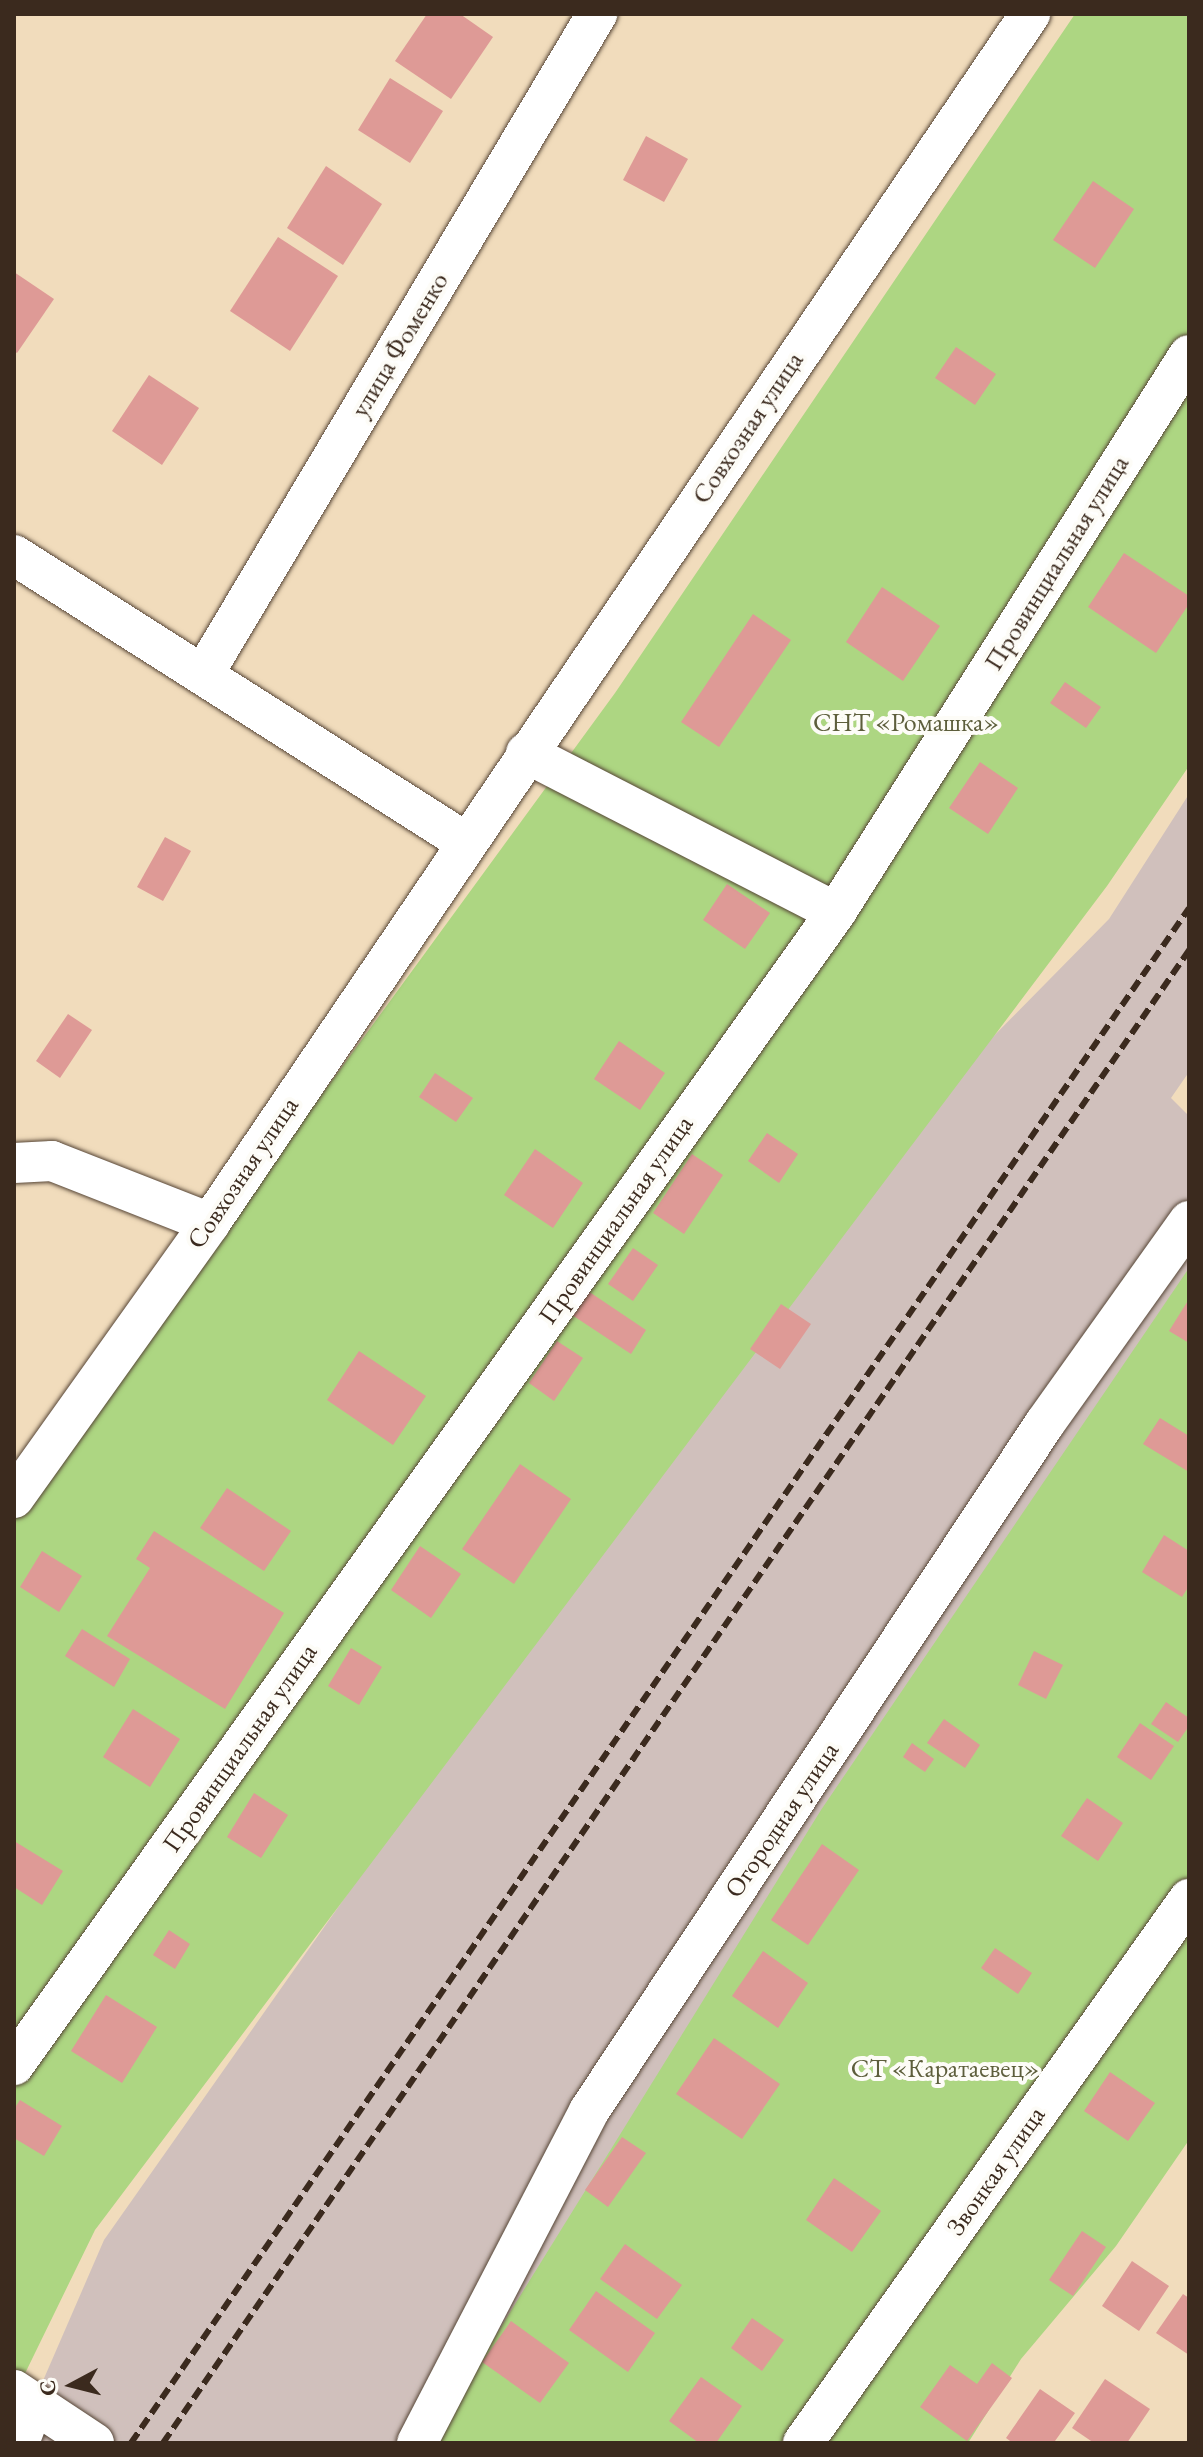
<!DOCTYPE html>
<html>
<head>
<meta charset="utf-8">
<style>
  body { margin:0 }
  #map { position:relative; width:1203px; height:2457px; overflow:hidden; background:#f1dcbc; font-family:"EB Garamond",serif }
  div>[style] { position:absolute }
  [style*='--x'] { left:calc(var(--x)*1px); top:calc(var(--y)*1px); width:calc(var(--w)*1px); rotate:calc(var(--a)*1deg) }
  .industrial>* { inset:0; background:#d0c0bc }
  .green>* { inset:0; background:#add682 }
  .building>* { inset:0; background:#de9a96 }
  .roads { filter:drop-shadow(0 0 2px #564536) drop-shadow(0 0 2px #564536) }
  .minor>* { height:40px; margin:-20px; padding:0 20px; transform-origin:20px; border-radius:20px; background:#fff }
  .rail>* { height:6px; margin-top:-3px; transform-origin:0; background:repeating-linear-gradient(90deg,#3b2a1e 0 12px,transparent 0 18px) }
  span { translate:-50% -50%; white-space:nowrap; text-align:center; line-height:1.15; -webkit-text-stroke:8px #fdfcf7; paint-order:stroke }
  .street-label { font-size:26px; color:#3b2a1e }
  .park-label { font-size:26px; color:#5d5e3c }
  .frame { position:absolute; inset:0; border:16px solid #3b2a1e; pointer-events:none }
  .north { position:absolute; left:32px; top:2345px; width:80px; height:80px; -webkit-text-stroke:6px #fdfcf7; paint-order:stroke; rotate:263deg; font-size:22px; font-weight:700; line-height:32px; text-align:center; color:#3b2a1e }
  .north::after { content:''; display:block; margin:auto; width:28px; height:36px; background:#3b2a1e; clip-path:polygon(50% 0,100% 100%,50% 72%,0 100%) }
</style>
</head>
<body>
<div id="map">
  <div class="industrial">
    <i style="clip-path:polygon(1189px 794px,1189px 1072px,1171px 1098px,1189px 1116px,1189px 1306px,445px 2443px,16px 2443px,104px 2240px,845px 1187px,1109px 919px)"></i>
  </div>
  <div class="green">
    <i style="clip-path:polygon(1075px 14px,1189px 14px,1189px 766px,1107px 886px,95px 2230px,14px 2396px,14px 1516px,615px 693px)"></i>
    <i style="clip-path:polygon(1189px 1268px,1189px 2140px,1116px 2246px,1021px 2359px,968px 2443px,429px 2443px,821px 1810px)"></i>
  </div>
  <div class="building">
    <i style="clip-path:polygon(427px 14px,460px 14px,493px 37px,451px 99px,395px 61px)"></i>
    <i style="clip-path:polygon(390px 78px,443px 111px,410px 163px,358px 130px)"></i>
    <i style="clip-path:polygon(646px 136px,688px 159px,664px 202px,623px 180px)"></i>
    <i style="clip-path:polygon(326px 166px,382px 204px,343px 265px,287px 228px)"></i>
    <i style="clip-path:polygon(1093px 181px,1134px 209px,1095px 268px,1053px 240px)"></i>
    <i style="clip-path:polygon(278px 237px,338px 276px,290px 351px,230px 311px)"></i>
    <i style="clip-path:polygon(14px 272px,54px 299px,17px 353px,14px 351px)"></i>
    <i style="clip-path:polygon(956px 347px,996px 374px,975px 405px,935px 378px)"></i>
    <i style="clip-path:polygon(149px 375px,199px 408px,162px 465px,112px 431px)"></i>
    <i style="clip-path:polygon(1124px 553px,1189px 596px,1189px 604px,1156px 653px,1088px 607px)"></i>
    <i style="clip-path:polygon(882px 587px,940px 626px,903px 681px,846px 642px)"></i>
    <i style="clip-path:polygon(753px 614px,791px 640px,719px 747px,681px 722px)"></i>
    <i style="clip-path:polygon(1065px 682px,1101px 707px,1086px 728px,1050px 703px)"></i>
    <i style="clip-path:polygon(980px 762px,1018px 788px,988px 834px,949px 808px)"></i>
    <i style="clip-path:polygon(165px 837px,191px 851px,163px 901px,137px 887px)"></i>
    <i style="clip-path:polygon(727px 884px,770px 913px,745px 949px,703px 920px)"></i>
    <i style="clip-path:polygon(68px 1014px,92px 1030px,60px 1078px,36px 1061px)"></i>
    <i style="clip-path:polygon(619px 1041px,665px 1073px,640px 1110px,594px 1079px)"></i>
    <i style="clip-path:polygon(435px 1073px,473px 1098px,456px 1122px,419px 1097px)"></i>
    <i style="clip-path:polygon(767px 1133px,798px 1154px,779px 1183px,748px 1161px)"></i>
    <i style="clip-path:polygon(535px 1149px,583px 1183px,553px 1228px,504px 1195px)"></i>
    <i style="clip-path:polygon(692px 1154px,723px 1175px,684px 1234px,653px 1213px)"></i>
    <i style="clip-path:polygon(633px 1248px,658px 1265px,633px 1301px,608px 1284px)"></i>
    <i style="clip-path:polygon(585px 1289px,646px 1330px,631px 1354px,569px 1313px)"></i>
    <i style="clip-path:polygon(1189px 1299px,1189px 1343px,1169px 1331px)"></i>
    <i style="clip-path:polygon(781px 1304px,811px 1324px,780px 1369px,750px 1349px)"></i>
    <i style="clip-path:polygon(557px 1341px,583px 1358px,554px 1401px,529px 1383px)"></i>
    <i style="clip-path:polygon(359px 1351px,426px 1396px,393px 1445px,327px 1400px)"></i>
    <i style="clip-path:polygon(1160px 1418px,1189px 1436px,1189px 1472px,1143px 1444px)"></i>
    <i style="clip-path:polygon(520px 1464px,571px 1499px,514px 1584px,462px 1549px)"></i>
    <i style="clip-path:polygon(227px 1488px,291px 1531px,264px 1571px,200px 1528px)"></i>
    <i style="clip-path:polygon(154px 1531px,284px 1613px,225px 1709px,107px 1636px,150px 1568px,136px 1559px)"></i>
    <i style="clip-path:polygon(1164px 1535px,1189px 1551px,1189px 1586px,1182px 1597px,1142px 1572px)"></i>
    <i style="clip-path:polygon(420px 1546px,461px 1574px,431px 1618px,391px 1590px)"></i>
    <i style="clip-path:polygon(42px 1551px,82px 1576px,59px 1612px,20px 1587px)"></i>
    <i style="clip-path:polygon(82px 1629px,130px 1659px,114px 1687px,65px 1656px)"></i>
    <i style="clip-path:polygon(351px 1648px,382px 1667px,359px 1705px,328px 1686px)"></i>
    <i style="clip-path:polygon(1034px 1651px,1063px 1665px,1046px 1699px,1018px 1685px)"></i>
    <i style="clip-path:polygon(1166px 1702px,1189px 1718px,1189px 1726px,1178px 1742px,1151px 1724px)"></i>
    <i style="clip-path:polygon(133px 1709px,180px 1739px,150px 1787px,103px 1757px)"></i>
    <i style="clip-path:polygon(944px 1719px,980px 1745px,965px 1768px,927px 1743px)"></i>
    <i style="clip-path:polygon(1140px 1723px,1174px 1746px,1151px 1780px,1117px 1757px)"></i>
    <i style="clip-path:polygon(912px 1743px,934px 1759px,925px 1772px,903px 1757px)"></i>
    <i style="clip-path:polygon(254px 1793px,288px 1815px,261px 1858px,227px 1837px)"></i>
    <i style="clip-path:polygon(1087px 1798px,1123px 1823px,1098px 1861px,1061px 1836px)"></i>
    <i style="clip-path:polygon(14px 1841px,63px 1871px,42px 1905px,14px 1887px)"></i>
    <i style="clip-path:polygon(822px 1844px,859px 1870px,808px 1945px,771px 1920px)"></i>
    <i style="clip-path:polygon(169px 1930px,190px 1944px,175px 1969px,153px 1955px)"></i>
    <i style="clip-path:polygon(995px 1948px,1032px 1973px,1018px 1994px,981px 1968px)"></i>
    <i style="clip-path:polygon(763px 1951px,808px 1983px,778px 2028px,732px 1996px)"></i>
    <i style="clip-path:polygon(106px 1995px,157px 2027px,122px 2083px,71px 2051px)"></i>
    <i style="clip-path:polygon(714px 2038px,780px 2084px,742px 2139px,676px 2094px)"></i>
    <i style="clip-path:polygon(1110px 2072px,1155px 2103px,1128px 2141px,1084px 2111px)"></i>
    <i style="clip-path:polygon(20px 2100px,62px 2126px,44px 2156px,14px 2138px,14px 2109px)"></i>
    <i style="clip-path:polygon(622px 2137px,646px 2153px,608px 2207px,585px 2190px)"></i>
    <i style="clip-path:polygon(834px 2178px,881px 2211px,852px 2252px,806px 2220px)"></i>
    <i style="clip-path:polygon(1082px 2231px,1106px 2247px,1073px 2296px,1049px 2280px)"></i>
    <i style="clip-path:polygon(625px 2244px,682px 2285px,657px 2319px,600px 2279px)"></i>
    <i style="clip-path:polygon(1132px 2261px,1169px 2286px,1139px 2331px,1102px 2306px)"></i>
    <i style="clip-path:polygon(596px 2291px,655px 2333px,628px 2372px,569px 2330px)"></i>
    <i style="clip-path:polygon(1183px 2294px,1189px 2298px,1189px 2355px,1156px 2333px)"></i>
    <i style="clip-path:polygon(752px 2318px,784px 2340px,762px 2371px,731px 2348px)"></i>
    <i style="clip-path:polygon(511px 2321px,569px 2363px,540px 2403px,482px 2362px)"></i>
    <i style="clip-path:polygon(992px 2363px,1012px 2378px,967px 2441px,920px 2407px,950px 2365px,977px 2384px)"></i>
    <i style="clip-path:polygon(701px 2377px,742px 2406px,716px 2443px,699px 2443px,669px 2421px)"></i>
    <i style="clip-path:polygon(1105px 2379px,1150px 2409px,1127px 2443px,1094px 2443px,1072px 2428px)"></i>
    <i style="clip-path:polygon(1040px 2389px,1075px 2413px,1055px 2441px,1058px 2443px,1013px 2443px,1006px 2438px)"></i>
  </div>
  <div class="roads">
    <div class="minor">
      <i style="--x:14;--y:555;--w:537;--a:32.45"></i>
      <i style="--x:203;--y:675;--w:770;--a:-59.2"></i>
      <i style="--x:526;--y:753;--w:348;--a:27.2"></i>
      <i style="--x:14;--y:1163;--w:38;--a:-3"></i>
      <i style="--x:52;--y:1161;--w:170;--a:21.4"></i>
      <i style="--x:14;--y:1498;--w:338;--a:-54.5"></i>
      <i style="--x:210;--y:1223;--w:1461;--a:-55.85"></i>
      <i style="--x:14;--y:2065;--w:1416;--a:-54.51"></i>
      <i style="--x:836;--y:912;--w:659;--a:-57.64"></i>
      <i style="--x:14;--y:2390;--w:96;--a:33.5"></i>
      <i style="--x:19;--y:2443;--w:43;--a:-69.4"></i>
      <i style="--x:417;--y:2443;--w:374;--a:-62.6"></i>
      <i style="--x:589;--y:2111;--w:825;--a:-56.46"></i>
      <i style="--x:1045;--y:1423;--w:248;--a:-54.5"></i>
      <i style="--x:803;--y:2443;--w:667;--a:-54.64"></i>
    </div>
  </div>
  <div class="rail">
    <i style="--x:131;--y:2443;--w:1864;--a:-55.42"></i>
    <i style="--x:163;--y:2443;--w:1812;--a:-55.5"></i>
  </div>
  <div class="street-label">
    <span style="left:400px;top:345px;rotate:-59deg">улица Фоменко</span>
    <span style="left:748px;top:428px;rotate:-56deg">Совхозная улица</span>
    <span style="left:1057px;top:563px;rotate:-58deg">Провинциальная улица</span>
    <span style="left:243px;top:1173px;rotate:-56deg">Совхозная улица</span>
    <span style="left:616px;top:1220px;rotate:-55deg">Провинциальная улица</span>
    <span style="left:240px;top:1748px;rotate:-55deg">Провинциальная улица</span>
    <span style="left:782px;top:1820px;rotate:-56deg">Огородная улица</span>
    <span style="left:996px;top:2171px;rotate:-55deg">Звонкая улица</span>
  </div>
  <div class="park-label">
    <span style="left:906px;top:723px">СНТ «Ромашка»</span>
    <span style="left:945px;top:2069px">СТ «Каратаевец»</span>
  </div>
  <div class="frame"></div>
  <div class="north">С</div>
</div>
</body>
</html>
